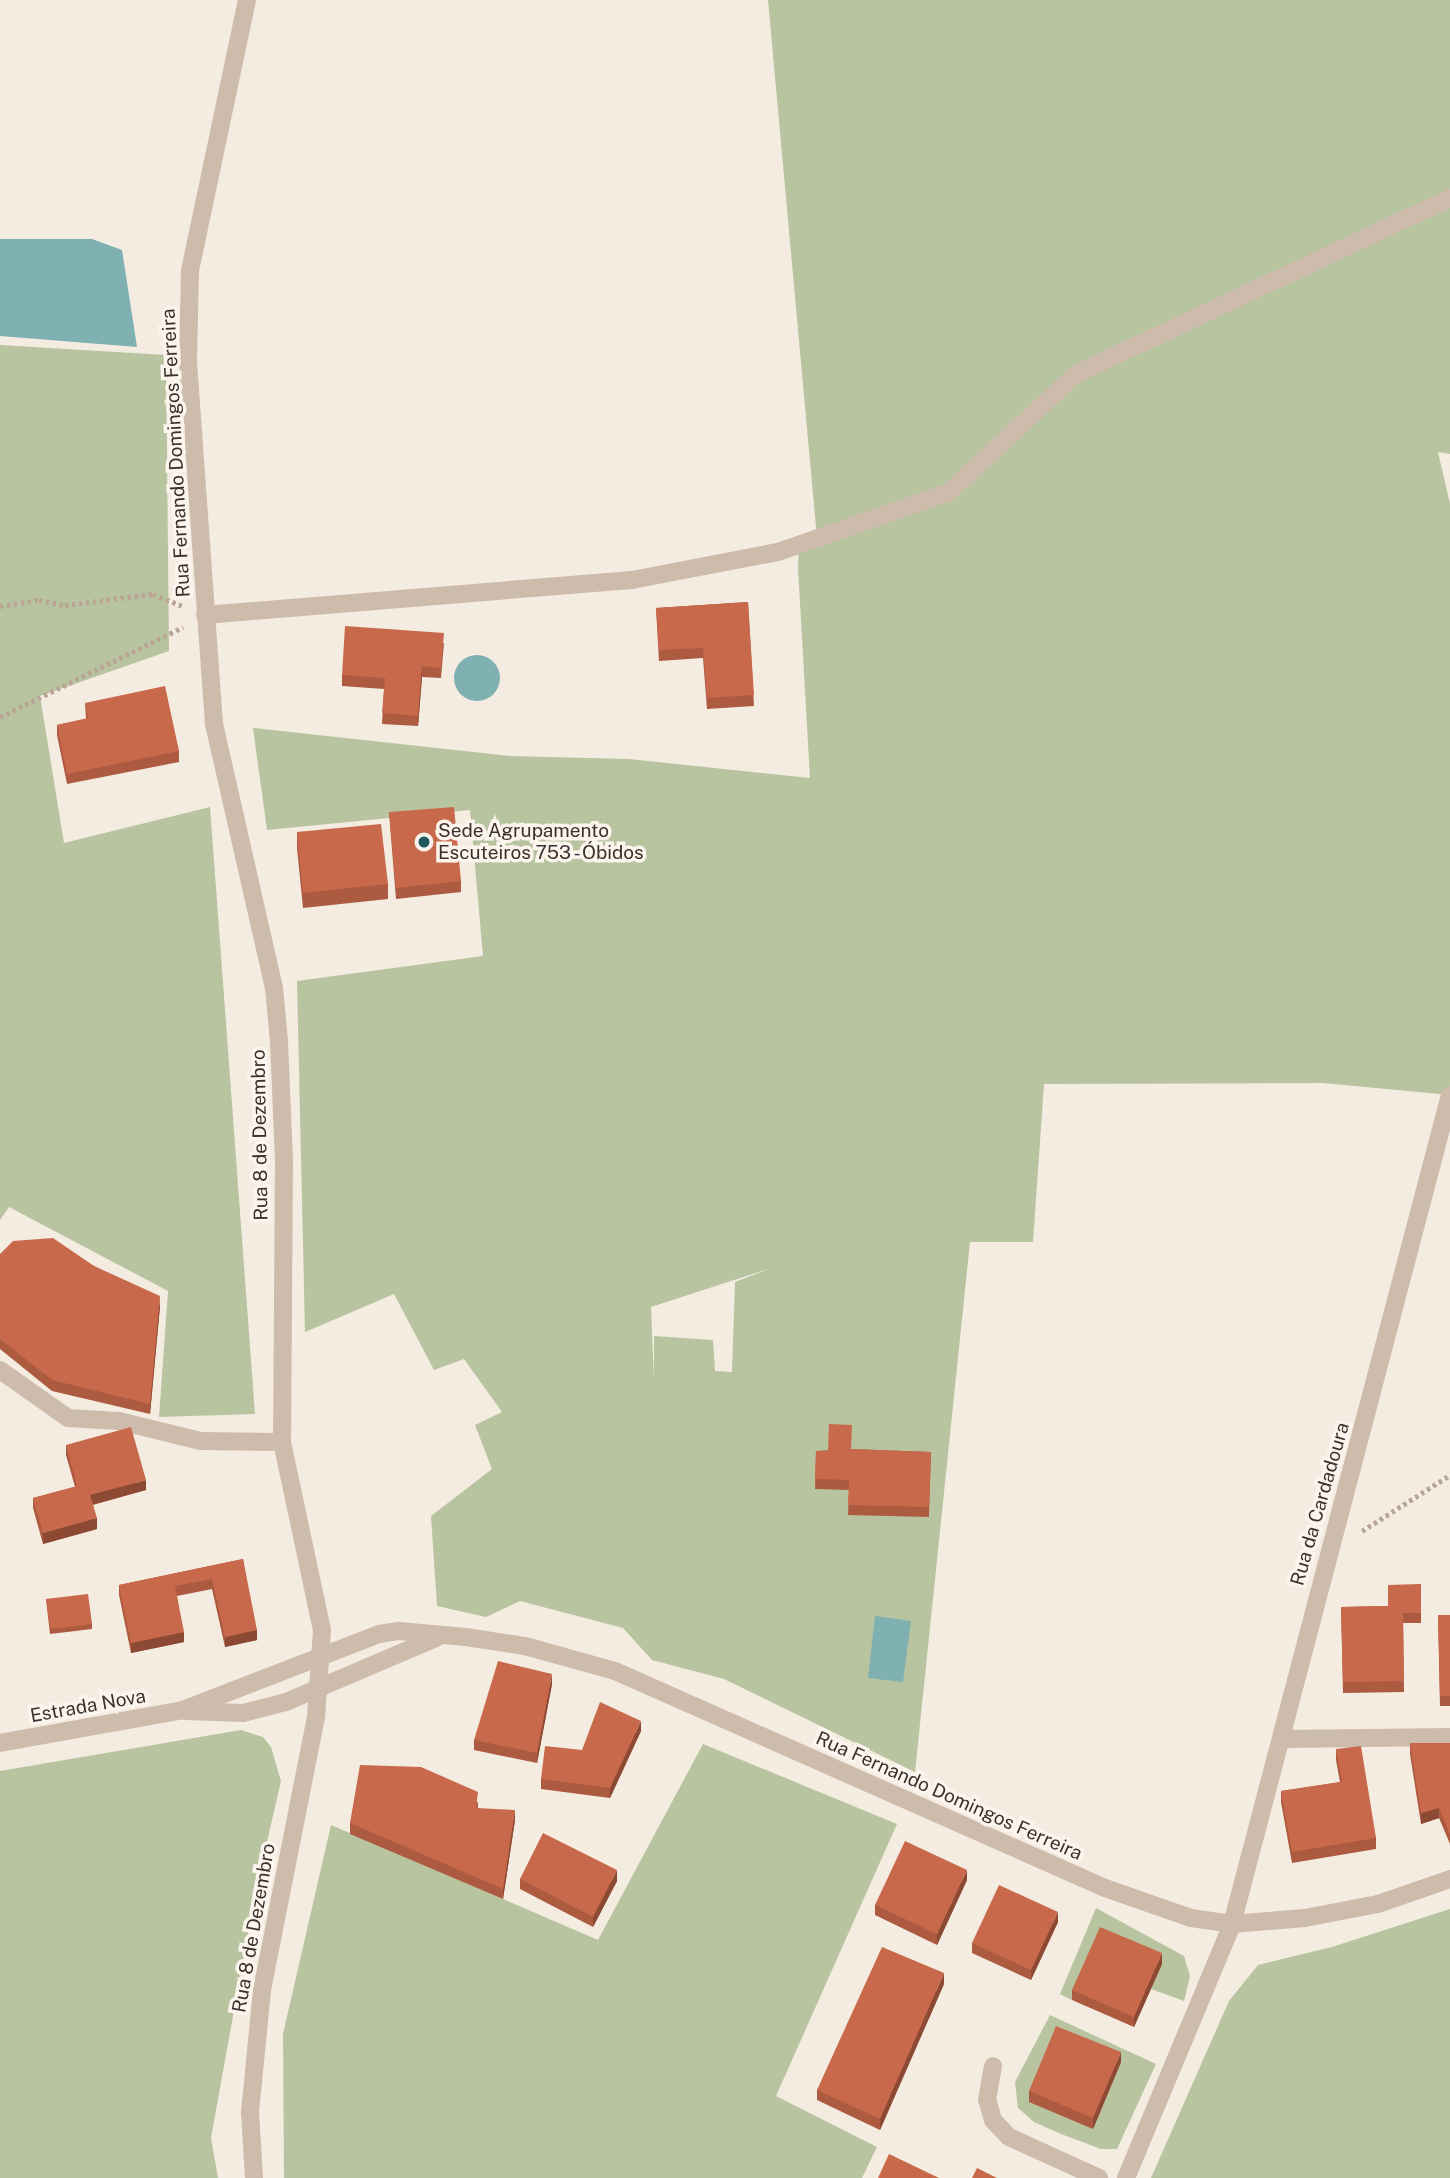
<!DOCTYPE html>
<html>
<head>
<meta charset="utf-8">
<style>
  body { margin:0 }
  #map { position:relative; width:1450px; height:2178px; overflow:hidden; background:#f4ebe1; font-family:"Public Sans",sans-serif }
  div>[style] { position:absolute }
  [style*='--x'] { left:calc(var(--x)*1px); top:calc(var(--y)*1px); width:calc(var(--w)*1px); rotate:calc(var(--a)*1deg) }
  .green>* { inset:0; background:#b8c4a0 }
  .water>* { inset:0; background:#7fb0b2 }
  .round { border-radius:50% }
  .path>* { height:4.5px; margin-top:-2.25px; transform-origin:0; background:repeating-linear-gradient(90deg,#b9a596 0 3.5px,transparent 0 7px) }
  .minor>* { height:18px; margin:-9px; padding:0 9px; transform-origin:9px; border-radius:9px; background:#cdbbac }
  .wall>* { inset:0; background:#ac5a40 }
  .shaded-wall>* { inset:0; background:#8c4a34 }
  .building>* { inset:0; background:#c8694b }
  .dots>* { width:19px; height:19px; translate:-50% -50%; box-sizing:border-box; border:4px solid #fbf5ee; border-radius:50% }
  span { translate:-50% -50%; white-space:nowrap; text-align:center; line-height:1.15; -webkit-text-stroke:7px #fbf5ee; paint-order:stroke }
  .street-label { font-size:19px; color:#3b302b }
  .poi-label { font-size:19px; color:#3b302b }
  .left { translate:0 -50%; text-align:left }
</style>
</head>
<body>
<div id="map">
  <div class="green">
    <i style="clip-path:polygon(evenodd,768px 0,1450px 0,1450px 454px,1438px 452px,1450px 504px,1450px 1095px,1323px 1083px,1044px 1084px,1033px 1242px,970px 1242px,915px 1772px,724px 1679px,652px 1660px,623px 1628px,520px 1601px,486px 1617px,437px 1606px,431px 1516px,492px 1469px,475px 1425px,502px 1412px,464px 1359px,434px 1370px,394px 1294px,305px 1332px,297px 981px,483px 956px,470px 810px,267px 830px,253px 728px,510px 756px,629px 759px,810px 778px,798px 568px,799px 545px,817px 538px,768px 0,771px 1268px,735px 1282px,732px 1372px,715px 1371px,713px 1340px,654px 1336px,654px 1380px,651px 1307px,771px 1268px)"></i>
    <i style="clip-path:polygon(0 345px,166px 355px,169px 651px,40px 696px,64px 843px,210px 807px,255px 1414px,159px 1417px,168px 1291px,9px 1207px,0 1220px)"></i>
    <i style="clip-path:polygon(241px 1730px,263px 1737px,271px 1747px,281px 1781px,255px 1894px,211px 2138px,218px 2178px,0 2178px,0 1771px)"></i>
    <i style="clip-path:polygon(703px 1744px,897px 1824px,776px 2096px,877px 2147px,862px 2178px,284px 2178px,283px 2034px,331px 1825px,598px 1940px)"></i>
    <i style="clip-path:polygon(1096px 1908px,1184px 1956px,1190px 1976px,1184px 2001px,1151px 1989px,1161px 1964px,1072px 2000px,1060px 1994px)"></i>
    <i style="clip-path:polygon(1450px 1909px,1450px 2178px,1151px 2178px,1229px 2001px,1258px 1965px,1332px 1947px)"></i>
    <i style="clip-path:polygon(1050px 2015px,1156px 2064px,1117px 2149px,1101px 2149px,1061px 2134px,1034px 2122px,1018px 2108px,1015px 2082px)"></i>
  </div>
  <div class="water">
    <i style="clip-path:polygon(0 239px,92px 239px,122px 250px,137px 347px,0 336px)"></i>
    <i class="round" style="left:454px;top:655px;width:46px;height:46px"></i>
    <i style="clip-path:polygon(875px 1616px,911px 1621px,903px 1682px,868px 1678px)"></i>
  </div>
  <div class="path">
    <i style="--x:0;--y:606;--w:39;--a:-9"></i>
    <i style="--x:39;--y:600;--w:26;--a:11"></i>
    <i style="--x:65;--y:605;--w:89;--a:-7.1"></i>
    <i style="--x:153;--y:594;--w:31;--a:22"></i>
    <i style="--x:0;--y:717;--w:204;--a:-26.2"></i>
    <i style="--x:1362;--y:1531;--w:104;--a:-32.5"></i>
  </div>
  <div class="minor">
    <i style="--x:247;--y:0;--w:277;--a:101.9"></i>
    <i style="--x:190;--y:271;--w:91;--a:91.3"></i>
    <i style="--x:188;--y:362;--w:363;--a:85.9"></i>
    <i style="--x:214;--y:724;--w:271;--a:77.2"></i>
    <i style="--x:274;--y:988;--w:53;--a:84.6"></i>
    <i style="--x:279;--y:1041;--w:118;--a:87.6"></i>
    <i style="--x:284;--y:1159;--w:283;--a:90.4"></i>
    <i style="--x:282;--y:1442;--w:192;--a:78"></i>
    <i style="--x:322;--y:1630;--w:87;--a:93.9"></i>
    <i style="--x:316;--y:1717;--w:278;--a:101.2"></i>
    <i style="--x:262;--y:1990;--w:123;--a:95.6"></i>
    <i style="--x:250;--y:2112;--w:66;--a:86.5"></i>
    <i style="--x:205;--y:615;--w:428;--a:-4.7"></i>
    <i style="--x:632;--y:580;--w:149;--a:-10.9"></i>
    <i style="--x:778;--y:552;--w:181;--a:-19.3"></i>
    <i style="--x:949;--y:492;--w:173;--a:-42.9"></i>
    <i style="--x:1076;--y:374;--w:413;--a:-25.2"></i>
    <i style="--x:0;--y:1370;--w:83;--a:35.2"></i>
    <i style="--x:68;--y:1418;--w:51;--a:3.4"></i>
    <i style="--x:119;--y:1421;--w:84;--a:13.7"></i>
    <i style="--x:201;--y:1441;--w:81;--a:0.7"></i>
    <i style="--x:185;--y:1711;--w:58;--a:2"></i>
    <i style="--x:243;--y:1713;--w:44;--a:-14.3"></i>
    <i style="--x:286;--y:1702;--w:163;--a:-23.1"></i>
    <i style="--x:1283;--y:1739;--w:167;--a:-0.7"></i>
    <i style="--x:0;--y:1743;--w:186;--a:-10.2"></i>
    <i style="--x:183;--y:1710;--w:210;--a:-21.2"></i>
    <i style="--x:379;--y:1634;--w:20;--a:-9"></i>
    <i style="--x:399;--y:1631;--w:67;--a:5.1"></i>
    <i style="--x:466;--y:1637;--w:60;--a:8.7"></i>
    <i style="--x:525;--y:1646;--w:93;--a:15.5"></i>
    <i style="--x:615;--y:1671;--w:536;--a:23.89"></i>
    <i style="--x:1105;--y:1888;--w:91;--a:19.2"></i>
    <i style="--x:1191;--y:1918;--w:41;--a:8.3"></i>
    <i style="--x:1232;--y:1924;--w:73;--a:-4.7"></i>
    <i style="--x:1305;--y:1918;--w:74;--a:-10.9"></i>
    <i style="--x:1378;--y:1904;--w:76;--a:-19.1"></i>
    <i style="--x:993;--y:2066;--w:34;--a:100"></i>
    <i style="--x:987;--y:2099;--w:22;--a:74"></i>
    <i style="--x:993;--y:2120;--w:23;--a:47"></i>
    <i style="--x:1009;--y:2137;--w:99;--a:24.5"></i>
    <i style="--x:1126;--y:2178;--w:275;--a:-67.3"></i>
    <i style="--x:1232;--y:1924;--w:857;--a:-75.27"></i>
  </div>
  <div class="wall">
    <i style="clip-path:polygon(748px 602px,754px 706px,707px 709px,703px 658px,659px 661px,656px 608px)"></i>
    <i style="clip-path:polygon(444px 643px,441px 678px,422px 677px,418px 726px,382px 724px,384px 689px,342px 686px,342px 675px)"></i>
    <i style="clip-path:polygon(85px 703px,179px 751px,179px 762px,67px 784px,57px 735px,57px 725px,86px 719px)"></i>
    <i style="clip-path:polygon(389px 812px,461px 881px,461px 892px,396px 899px)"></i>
    <i style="clip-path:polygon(297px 832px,388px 884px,388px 899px,303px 908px,297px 848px)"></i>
    <i style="clip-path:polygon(0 1254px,94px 1266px,160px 1306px,150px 1414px,52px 1391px,0 1349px)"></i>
    <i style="clip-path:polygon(66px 1445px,146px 1490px,93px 1505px,97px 1529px,43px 1544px,33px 1508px,33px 1498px,75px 1487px,66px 1455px)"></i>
    <i style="clip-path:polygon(851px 1449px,931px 1452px,929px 1517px,848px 1515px,849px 1490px,815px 1489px,816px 1451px)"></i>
    <i style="clip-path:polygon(243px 1559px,257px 1640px,225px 1647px,212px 1589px,177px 1596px,184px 1642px,131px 1653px,119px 1595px,119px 1585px)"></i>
    <i style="clip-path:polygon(1421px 1584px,1421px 1623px,1403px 1623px,1404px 1692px,1343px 1693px,1341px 1607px,1388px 1606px)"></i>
    <i style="clip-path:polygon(46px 1599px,92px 1624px,92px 1629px,50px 1634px)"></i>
    <i style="clip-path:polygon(1438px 1615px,1450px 1615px,1450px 1706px,1440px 1706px)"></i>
    <i style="clip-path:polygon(552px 1684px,537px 1763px,474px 1750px,474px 1740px)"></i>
    <i style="clip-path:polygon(641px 1731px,610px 1798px,541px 1789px,541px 1779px,582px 1750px)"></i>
    <i style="clip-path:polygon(1410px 1743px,1450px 1743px,1450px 1844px,1439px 1818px,1421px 1824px,1410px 1754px)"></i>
    <i style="clip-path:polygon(1336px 1749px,1376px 1838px,1376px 1849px,1292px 1863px,1281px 1802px,1281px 1791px,1340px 1782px,1336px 1760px)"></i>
    <i style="clip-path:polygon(478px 1802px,478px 1808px,515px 1820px,503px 1899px,350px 1834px,350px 1823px)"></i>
    <i style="clip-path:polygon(520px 1879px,617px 1881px,593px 1927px,520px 1889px)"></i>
    <i style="clip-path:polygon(967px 1880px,937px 1945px,875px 1915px,875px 1905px)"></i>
    <i style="clip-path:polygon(1058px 1922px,1031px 1980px,972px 1953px,972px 1943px)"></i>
    <i style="clip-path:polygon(1162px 1964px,1134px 2027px,1072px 2000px,1072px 1990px)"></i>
    <i style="clip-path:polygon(944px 1984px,880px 2130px,817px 2100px,817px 2090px)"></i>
    <i style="clip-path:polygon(1121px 2062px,1093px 2129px,1029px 2102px,1029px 2091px)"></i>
  </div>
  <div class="shaded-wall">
    <i style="clip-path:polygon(422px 666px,422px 677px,418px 726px,418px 716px)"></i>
    <i style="clip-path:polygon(160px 1296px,160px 1306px,150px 1414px,150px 1404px)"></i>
    <i style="clip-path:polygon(146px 1480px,146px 1490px,90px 1505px,90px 1495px)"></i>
    <i style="clip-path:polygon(97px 1518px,97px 1529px,43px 1544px,43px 1533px)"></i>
    <i style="clip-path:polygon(257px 1630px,257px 1640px,225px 1647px,225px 1637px)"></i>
    <i style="clip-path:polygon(184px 1632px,184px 1642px,131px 1653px,131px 1643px)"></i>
    <i style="clip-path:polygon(552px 1674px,552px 1684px,537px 1763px,537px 1753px)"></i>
    <i style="clip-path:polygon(641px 1721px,641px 1731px,610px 1798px,610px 1788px)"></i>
    <i style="clip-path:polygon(1439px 1808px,1439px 1818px,1421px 1824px,1421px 1813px)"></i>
    <i style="clip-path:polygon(515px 1810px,515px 1820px,503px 1899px,503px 1889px)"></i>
    <i style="clip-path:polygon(617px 1870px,617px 1881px,593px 1927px,593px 1917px)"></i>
    <i style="clip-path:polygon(967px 1870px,967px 1880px,937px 1945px,937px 1934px)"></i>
    <i style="clip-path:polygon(1058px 1912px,1058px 1922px,1031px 1980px,1031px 1970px)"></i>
    <i style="clip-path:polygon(1162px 1953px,1162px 1964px,1134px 2027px,1134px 2017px)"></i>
    <i style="clip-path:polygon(944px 1973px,944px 1984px,880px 2130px,880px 2119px)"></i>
    <i style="clip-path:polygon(1121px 2052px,1121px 2062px,1093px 2129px,1093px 2118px)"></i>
  </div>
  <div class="building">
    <i style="clip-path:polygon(748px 602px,754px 695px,707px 698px,703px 648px,659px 650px,656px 608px)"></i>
    <i style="clip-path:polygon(345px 626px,444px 633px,441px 668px,422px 666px,418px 716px,382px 713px,385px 678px,342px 675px)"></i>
    <i style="clip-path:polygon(165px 686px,179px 751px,67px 774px,57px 725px,88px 718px,85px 703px)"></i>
    <i style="clip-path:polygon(454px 807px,461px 881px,396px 888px,389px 812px)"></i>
    <i style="clip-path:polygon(381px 824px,388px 884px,303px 893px,297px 832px)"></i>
    <i style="clip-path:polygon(53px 1238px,94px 1266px,160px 1296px,150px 1404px,52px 1380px,0 1339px,0 1254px,13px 1241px)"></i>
    <i style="clip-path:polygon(829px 1424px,852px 1425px,851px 1449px,931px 1452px,929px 1507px,848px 1505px,849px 1480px,815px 1479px,816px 1451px,828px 1451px)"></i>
    <i style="clip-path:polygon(131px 1427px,146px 1480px,90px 1495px,97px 1518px,43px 1533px,33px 1498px,77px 1486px,66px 1445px)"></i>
    <i style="clip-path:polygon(243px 1559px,257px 1630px,225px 1637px,212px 1579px,175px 1586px,184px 1632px,131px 1643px,119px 1585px)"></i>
    <i style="clip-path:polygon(1421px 1584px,1421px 1613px,1403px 1613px,1404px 1681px,1343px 1682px,1341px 1607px,1388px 1606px,1388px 1585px)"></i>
    <i style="clip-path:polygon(88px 1594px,92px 1624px,50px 1629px,46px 1599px)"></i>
    <i style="clip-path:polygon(1438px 1615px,1450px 1615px,1450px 1696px,1440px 1696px)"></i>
    <i style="clip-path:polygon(498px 1661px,552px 1674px,537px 1753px,474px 1740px)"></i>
    <i style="clip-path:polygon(600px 1702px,641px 1721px,610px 1788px,541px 1779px,545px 1746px,582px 1750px)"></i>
    <i style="clip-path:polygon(1410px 1743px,1450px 1743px,1450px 1834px,1439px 1808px,1421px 1813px)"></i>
    <i style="clip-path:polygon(1361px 1746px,1376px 1838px,1292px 1852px,1281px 1791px,1342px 1782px,1336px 1749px)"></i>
    <i style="clip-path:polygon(360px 1765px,421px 1767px,478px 1792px,476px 1808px,515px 1810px,503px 1889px,350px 1823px)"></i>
    <i style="clip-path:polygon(543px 1833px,617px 1870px,593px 1917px,520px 1879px)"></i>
    <i style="clip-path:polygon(905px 1841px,967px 1870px,937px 1934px,875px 1905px)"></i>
    <i style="clip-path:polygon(999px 1885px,1058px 1912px,1031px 1970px,972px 1943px)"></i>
    <i style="clip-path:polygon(1100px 1927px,1162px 1953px,1134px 2017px,1072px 1990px)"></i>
    <i style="clip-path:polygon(882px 1947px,944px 1973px,880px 2119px,817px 2090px)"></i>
    <i style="clip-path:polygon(1056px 2026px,1121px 2052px,1093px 2118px,1029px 2091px)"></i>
    <i style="clip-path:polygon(889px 2154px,939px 2178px,878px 2178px)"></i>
    <i style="clip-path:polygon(977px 2168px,997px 2178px,972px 2178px)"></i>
  </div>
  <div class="dots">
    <i style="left:424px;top:842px;background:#1f5a5e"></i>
  </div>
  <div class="street-label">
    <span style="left:176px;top:453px;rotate:-93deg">Rua Fernando Domingos Ferreira</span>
    <span style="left:260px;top:1135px;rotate:-91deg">Rua 8 de Dezembro</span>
    <span style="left:1320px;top:1504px;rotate:-74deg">Rua da Cardadoura</span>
    <span style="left:88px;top:1706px;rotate:-10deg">Estrada Nova</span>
    <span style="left:949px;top:1796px;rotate:24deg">Rua Fernando Domingos Ferreira</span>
    <span style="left:254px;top:1928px;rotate:-80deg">Rua 8 de Dezembro</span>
  </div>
  <div class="poi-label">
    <span class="left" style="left:438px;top:842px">Sede Agrupamento<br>Escuteiros 753 - Óbidos</span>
  </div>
</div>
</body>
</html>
